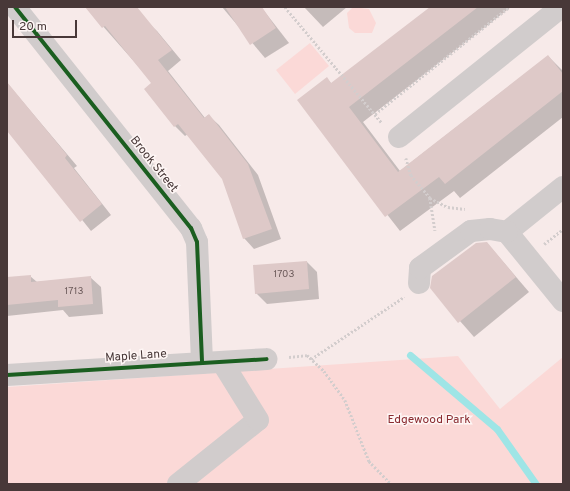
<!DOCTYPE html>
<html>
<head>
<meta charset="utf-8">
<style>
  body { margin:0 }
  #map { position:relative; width:570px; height:491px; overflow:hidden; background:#f7eae9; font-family:Overpass,sans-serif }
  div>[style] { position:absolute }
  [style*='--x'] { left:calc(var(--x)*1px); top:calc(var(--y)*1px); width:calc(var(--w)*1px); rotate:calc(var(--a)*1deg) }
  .green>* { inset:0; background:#fbd9d7 }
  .shadow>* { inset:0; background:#0003 }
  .stream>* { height:7px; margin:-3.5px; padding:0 3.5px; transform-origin:3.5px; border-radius:3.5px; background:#9ee5e6 }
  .building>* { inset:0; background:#dec9c8 }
  .path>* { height:2.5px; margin-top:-1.25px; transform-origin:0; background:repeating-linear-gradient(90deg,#d3cdcd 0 2px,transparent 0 4px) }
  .minor>* { height:22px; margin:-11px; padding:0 11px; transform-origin:11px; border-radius:11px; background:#d1cccc }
  .cycleway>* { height:4px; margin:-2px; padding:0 2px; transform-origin:2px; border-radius:2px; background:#1b5e20 }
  span { translate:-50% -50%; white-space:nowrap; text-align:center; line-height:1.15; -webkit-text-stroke:3px #fef6f5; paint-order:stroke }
  .number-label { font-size:10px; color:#6e5c5c }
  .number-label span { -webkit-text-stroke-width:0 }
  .street-label { font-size:12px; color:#483838 }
  .park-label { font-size:12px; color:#8a2b30 }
  .frame { position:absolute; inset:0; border:8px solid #483838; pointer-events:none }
  .scale { position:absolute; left:12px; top:20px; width:65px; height:18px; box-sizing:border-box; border:2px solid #483838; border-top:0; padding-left:5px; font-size:12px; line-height:14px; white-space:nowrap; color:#483838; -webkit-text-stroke:3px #fef6f5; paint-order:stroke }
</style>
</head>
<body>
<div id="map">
  <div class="green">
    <i style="clip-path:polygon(353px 7px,369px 9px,376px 23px,372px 33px,355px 33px,349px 28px,347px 13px)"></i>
    <i style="clip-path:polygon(310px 43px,329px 66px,295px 94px,276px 70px)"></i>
    <i style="clip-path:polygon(458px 356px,500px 409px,563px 357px,563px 484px,7px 484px,7px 387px)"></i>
  </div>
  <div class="shadow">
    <i style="clip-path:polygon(86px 7px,131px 7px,157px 31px,181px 60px,168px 71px,205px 118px,208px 115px,219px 125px,258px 175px,281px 239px,254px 249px,244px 238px,223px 179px,188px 134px,185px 136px,175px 126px,153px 83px)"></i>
    <i style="clip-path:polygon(222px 7px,261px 7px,289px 43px,265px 58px)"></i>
    <i style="clip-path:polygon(304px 7px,347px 7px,323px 27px)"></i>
    <i style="clip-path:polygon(432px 7px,511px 7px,363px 122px,400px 171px,548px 56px,563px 71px,563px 117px,460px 198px,454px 191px,400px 231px,298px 100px,327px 79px,332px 84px)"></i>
    <i style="clip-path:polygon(7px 83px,77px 166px,74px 168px,111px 215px,91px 231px,7px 126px)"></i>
    <i style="clip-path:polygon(487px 243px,529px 292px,474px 337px,431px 288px)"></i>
    <i style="clip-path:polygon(307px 262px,317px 272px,319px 299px,267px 304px,256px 293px)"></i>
    <i style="clip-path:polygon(30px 276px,37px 282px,90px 277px,101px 287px,103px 314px,69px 317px,63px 310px,7px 316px,7px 278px)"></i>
  </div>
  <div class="stream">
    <i style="--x:410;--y:355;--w:114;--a:40.4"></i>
    <i style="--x:497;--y:429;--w:67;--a:54.7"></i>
  </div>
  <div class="building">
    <i style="clip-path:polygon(85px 7px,137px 7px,172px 50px,158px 60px,204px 118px,209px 114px,248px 164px,272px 229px,243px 239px,222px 179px,178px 124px,174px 127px,144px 89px,151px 83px,105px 26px,102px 28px)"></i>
    <i style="clip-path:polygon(225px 7px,262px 7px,276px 28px,250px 45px)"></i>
    <i style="clip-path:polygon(430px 7px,478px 7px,349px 107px,398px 172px,548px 55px,563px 74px,563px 91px,445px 184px,439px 177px,385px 217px,297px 100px,327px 77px,331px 83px)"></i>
    <i style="clip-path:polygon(7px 82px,67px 155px,65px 158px,102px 204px,80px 222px,7px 131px)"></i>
    <i style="clip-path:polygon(487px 242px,516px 277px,458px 323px,430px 288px,432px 276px,476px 243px)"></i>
    <i style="clip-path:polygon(307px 261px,309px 289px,255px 294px,253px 265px)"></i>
    <i style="clip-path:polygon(31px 275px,31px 282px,91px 276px,93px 304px,58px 307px,58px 300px,7px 305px,7px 277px)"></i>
  </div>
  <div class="path">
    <i style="--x:285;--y:7;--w:151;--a:50.1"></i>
    <i style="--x:375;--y:114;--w:171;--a:-38.6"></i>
    <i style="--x:406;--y:158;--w:18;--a:74"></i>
    <i style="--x:411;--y:175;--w:30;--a:50"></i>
    <i style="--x:430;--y:198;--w:20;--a:27"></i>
    <i style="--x:448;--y:207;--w:17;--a:7"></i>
    <i style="--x:430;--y:198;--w:33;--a:81"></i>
    <i style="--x:544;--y:244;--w:24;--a:-38"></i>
    <i style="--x:289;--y:357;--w:18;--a:-6"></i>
    <i style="--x:307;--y:355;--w:23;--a:43"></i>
    <i style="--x:324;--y:371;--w:36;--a:54"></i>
    <i style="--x:345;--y:400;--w:66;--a:68.5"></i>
    <i style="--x:369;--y:461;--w:32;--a:46"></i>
    <i style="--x:311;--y:359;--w:112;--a:-33.7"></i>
  </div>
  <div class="minor">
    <i style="--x:15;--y:7;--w:283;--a:51.5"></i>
    <i style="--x:191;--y:228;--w:15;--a:67"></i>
    <i style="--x:197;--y:242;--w:121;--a:87.6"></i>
    <i style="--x:399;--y:137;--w:208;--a:-38.7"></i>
    <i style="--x:563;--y:187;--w:72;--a:141.2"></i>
    <i style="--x:507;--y:232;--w:89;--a:50.9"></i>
    <i style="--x:419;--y:283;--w:15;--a:-86"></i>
    <i style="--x:420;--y:268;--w:63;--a:-36"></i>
    <i style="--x:471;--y:231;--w:19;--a:-6"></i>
    <i style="--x:490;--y:229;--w:17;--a:10"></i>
    <i style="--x:7;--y:375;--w:260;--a:-3.5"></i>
    <i style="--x:178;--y:484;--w:102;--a:-38.7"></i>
    <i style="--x:258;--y:420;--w:68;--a:-121.8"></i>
  </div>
  <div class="cycleway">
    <i style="--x:15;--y:7;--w:283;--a:51.5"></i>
    <i style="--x:191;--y:228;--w:15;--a:67"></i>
    <i style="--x:197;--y:242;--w:121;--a:87.6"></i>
    <i style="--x:7;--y:375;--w:260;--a:-3.5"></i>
  </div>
  <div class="number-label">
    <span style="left:284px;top:275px">1703</span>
    <span style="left:74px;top:292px">1713</span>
  </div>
  <div class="street-label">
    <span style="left:153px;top:165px;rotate:51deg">Brook Street</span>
    <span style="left:136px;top:357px;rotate:-4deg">Maple Lane</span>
  </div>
  <div class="park-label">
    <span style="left:429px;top:421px">Edgewood Park</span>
  </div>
  <div class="frame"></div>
  <div class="scale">20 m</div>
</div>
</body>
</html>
